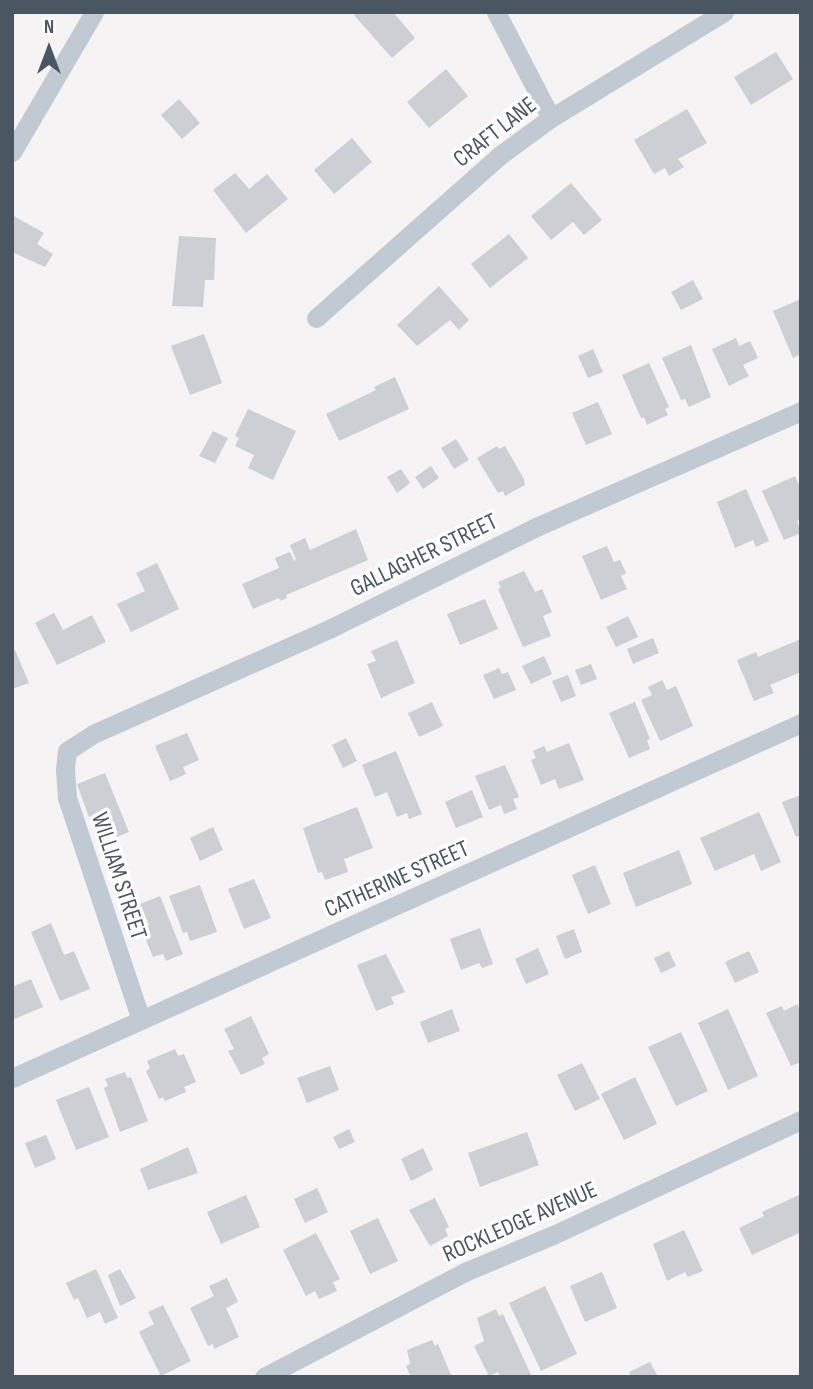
<!DOCTYPE html>
<html>
<head>
<meta charset="utf-8">
<style>
  body { margin:0 }
  #map { position:relative; width:813px; height:1389px; overflow:hidden; background:#f5f3f3; font-family:"Sofia Sans Condensed",sans-serif }
  div>[style] { position:absolute }
  [style*='--x'] { left:calc(var(--x)*1px); top:calc(var(--y)*1px); width:calc(var(--w)*1px); rotate:calc(var(--a)*1deg) }
  .building>* { inset:0; background:#cdcfd5 }
  .street>* { height:19px; margin:-9.5px; padding:0 9.5px; transform-origin:9.5px; border-radius:9.5px; background:#c1cad2 }
  span { translate:-50% -50%; white-space:nowrap; text-align:center; line-height:1.15; -webkit-text-stroke:7px #fff; paint-order:stroke }
  .street-label { font-size:24px; color:#4a5661 }
  .frame { position:absolute; inset:0; border:14px solid #4a5661; pointer-events:none }
  .north { position:absolute; left:14px; top:14px; width:70px; height:70px; -webkit-text-stroke:5px #fff; paint-order:stroke; rotate:0deg; font-size:19px; font-weight:700; line-height:28px; text-align:center; color:#4a5661 }
  .north::after { content:''; display:block; margin:auto; width:24px; height:32px; background:#4a5661; clip-path:polygon(50% 0,100% 100%,50% 72%,0 100%) }
</style>
</head>
<body>
<div id="map">
  <div class="building">
    <i style="clip-path:polygon(357px 12px,393px 12px,415px 38px,392px 58px,354px 15px)"></i>
    <i style="clip-path:polygon(776px 52px,793px 79px,751px 105px,734px 77px)"></i>
    <i style="clip-path:polygon(446px 69px,468px 96px,429px 128px,407px 102px)"></i>
    <i style="clip-path:polygon(179px 99px,200px 123px,182px 139px,161px 115px)"></i>
    <i style="clip-path:polygon(687px 109px,707px 143px,678px 159px,684px 167px,669px 176px,665px 168px,654px 174px,634px 140px)"></i>
    <i style="clip-path:polygon(352px 138px,372px 162px,334px 194px,314px 170px)"></i>
    <i style="clip-path:polygon(235px 173px,249px 189px,267px 174px,288px 199px,246px 233px,213px 190px)"></i>
    <i style="clip-path:polygon(571px 183px,602px 220px,584px 235px,573px 222px,551px 240px,531px 216px)"></i>
    <i style="clip-path:polygon(12px 215px,44px 233px,37px 244px,53px 254px,45px 267px,12px 252px)"></i>
    <i style="clip-path:polygon(509px 234px,528px 258px,490px 288px,471px 264px)"></i>
    <i style="clip-path:polygon(179px 236px,216px 238px,214px 280px,205px 280px,203px 307px,172px 306px)"></i>
    <i style="clip-path:polygon(693px 280px,703px 299px,681px 310px,671px 292px)"></i>
    <i style="clip-path:polygon(439px 286px,469px 320px,459px 330px,450px 320px,417px 346px,397px 325px)"></i>
    <i style="clip-path:polygon(801px 299px,801px 354px,793px 358px,773px 311px)"></i>
    <i style="clip-path:polygon(204px 334px,222px 383px,190px 395px,171px 346px)"></i>
    <i style="clip-path:polygon(736px 338px,739px 346px,750px 341px,758px 358px,743px 365px,749px 376px,729px 386px,712px 349px)"></i>
    <i style="clip-path:polygon(691px 345px,711px 397px,689px 407px,685px 399px,681px 400px,662px 358px)"></i>
    <i style="clip-path:polygon(593px 349px,603px 372px,588px 378px,578px 356px)"></i>
    <i style="clip-path:polygon(649px 363px,669px 407px,665px 409px,668px 415px,647px 425px,644px 417px,641px 418px,622px 375px)"></i>
    <i style="clip-path:polygon(395px 377px,409px 409px,339px 441px,326px 414px,376px 390px,374px 387px)"></i>
    <i style="clip-path:polygon(598px 402px,612px 434px,586px 445px,572px 413px)"></i>
    <i style="clip-path:polygon(248px 409px,296px 431px,273px 480px,248px 468px,254px 455px,235px 446px,239px 438px,235px 436px)"></i>
    <i style="clip-path:polygon(213px 431px,228px 438px,215px 463px,199px 456px)"></i>
    <i style="clip-path:polygon(456px 439px,469px 460px,454px 469px,441px 448px)"></i>
    <i style="clip-path:polygon(497px 446px,499px 449px,505px 446px,524px 479px,525px 485px,505px 496px,503px 491px,498px 493px,477px 458px)"></i>
    <i style="clip-path:polygon(431px 466px,439px 478px,423px 489px,415px 477px)"></i>
    <i style="clip-path:polygon(401px 469px,410px 483px,397px 493px,387px 477px)"></i>
    <i style="clip-path:polygon(795px 476px,801px 489px,801px 519px,797px 521px,801px 533px,784px 540px,762px 491px)"></i>
    <i style="clip-path:polygon(746px 489px,769px 541px,756px 547px,753px 540px,735px 548px,717px 502px)"></i>
    <i style="clip-path:polygon(356px 529px,368px 560px,286px 595px,287px 598px,280px 601px,279px 598px,253px 609px,242px 584px,279px 568px,275px 558px,290px 552px,294px 561px,296px 559px,290px 545px,305px 538px,310px 550px)"></i>
    <i style="clip-path:polygon(607px 546px,614px 562px,620px 560px,626px 573px,621px 576px,627px 589px,601px 600px,582px 556px)"></i>
    <i style="clip-path:polygon(157px 563px,179px 609px,131px 632px,117px 604px,145px 591px,136px 573px)"></i>
    <i style="clip-path:polygon(524px 571px,535px 592px,542px 589px,552px 612px,543px 616px,551px 636px,523px 647px,498px 589px,501px 588px,498px 582px)"></i>
    <i style="clip-path:polygon(485px 599px,498px 629px,460px 645px,447px 614px)"></i>
    <i style="clip-path:polygon(54px 613px,63px 630px,92px 615px,106px 642px,57px 665px,35px 623px)"></i>
    <i style="clip-path:polygon(628px 616px,638px 637px,616px 647px,606px 627px)"></i>
    <i style="clip-path:polygon(653px 638px,659px 653px,633px 664px,627px 649px)"></i>
    <i style="clip-path:polygon(801px 639px,801px 672px,770px 685px,774px 693px,754px 701px,737px 660px,756px 652px,758px 657px)"></i>
    <i style="clip-path:polygon(397px 640px,415px 683px,381px 698px,367px 664px,376px 661px,371px 651px)"></i>
    <i style="clip-path:polygon(15px 650px,29px 683px,12px 689px,12px 651px)"></i>
    <i style="clip-path:polygon(544px 656px,552px 674px,531px 684px,522px 666px)"></i>
    <i style="clip-path:polygon(591px 664px,597px 679px,581px 685px,575px 670px)"></i>
    <i style="clip-path:polygon(499px 668px,502px 674px,508px 672px,516px 690px,494px 699px,483px 675px)"></i>
    <i style="clip-path:polygon(568px 675px,576px 696px,561px 702px,552px 681px)"></i>
    <i style="clip-path:polygon(662px 680px,667px 690px,676px 686px,693px 726px,660px 741px,641px 700px,652px 695px,648px 687px)"></i>
    <i style="clip-path:polygon(432px 702px,443px 726px,419px 737px,408px 713px)"></i>
    <i style="clip-path:polygon(635px 702px,650px 739px,647px 740px,650px 749px,629px 758px,609px 713px)"></i>
    <i style="clip-path:polygon(187px 733px,199px 760px,183px 767px,186px 774px,170px 781px,155px 746px)"></i>
    <i style="clip-path:polygon(346px 738px,357px 761px,343px 768px,332px 745px)"></i>
    <i style="clip-path:polygon(569px 743px,584px 780px,559px 789px,555px 779px,541px 785px,531px 760px,536px 758px,533px 751px,544px 746px,547px 752px)"></i>
    <i style="clip-path:polygon(396px 751px,422px 814px,409px 819px,407px 813px,397px 817px,387px 792px,375px 797px,362px 765px)"></i>
    <i style="clip-path:polygon(505px 765px,519px 797px,513px 799px,517px 809px,504px 814px,501px 805px,489px 810px,475px 776px)"></i>
    <i style="clip-path:polygon(105px 773px,129px 832px,114px 838px,112px 833px,102px 837px,98px 829px,94px 831px,77px 784px)"></i>
    <i style="clip-path:polygon(472px 790px,483px 817px,456px 828px,445px 802px)"></i>
    <i style="clip-path:polygon(801px 795px,801px 835px,796px 837px,782px 802px)"></i>
    <i style="clip-path:polygon(357px 807px,373px 848px,344px 859px,348px 872px,325px 880px,322px 872px,318px 873px,303px 828px)"></i>
    <i style="clip-path:polygon(759px 812px,781px 862px,761px 871px,754px 854px,715px 871px,700px 838px)"></i>
    <i style="clip-path:polygon(213px 827px,223px 850px,200px 861px,190px 838px)"></i>
    <i style="clip-path:polygon(679px 850px,692px 884px,636px 907px,623px 873px)"></i>
    <i style="clip-path:polygon(595px 865px,611px 904px,588px 914px,572px 875px)"></i>
    <i style="clip-path:polygon(254px 879px,271px 918px,244px 929px,228px 889px)"></i>
    <i style="clip-path:polygon(200px 885px,217px 932px,190px 941px,187px 932px,183px 933px,169px 896px)"></i>
    <i style="clip-path:polygon(160px 896px,183px 954px,166px 961px,163px 954px,153px 957px,141px 928px,149px 925px,140px 904px)"></i>
    <i style="clip-path:polygon(51px 923px,64px 955px,74px 951px,90px 989px,60px 1001px,31px 932px)"></i>
    <i style="clip-path:polygon(480px 928px,493px 964px,482px 968px,479px 963px,461px 970px,450px 939px)"></i>
    <i style="clip-path:polygon(574px 929px,582px 952px,565px 959px,556px 936px)"></i>
    <i style="clip-path:polygon(538px 948px,549px 974px,526px 984px,515px 959px)"></i>
    <i style="clip-path:polygon(669px 951px,676px 966px,661px 973px,654px 958px)"></i>
    <i style="clip-path:polygon(749px 951px,759px 972px,735px 983px,725px 962px)"></i>
    <i style="clip-path:polygon(386px 954px,405px 992px,391px 997px,394px 1004px,376px 1011px,357px 965px)"></i>
    <i style="clip-path:polygon(31px 979px,43px 1007px,12px 1020px,12px 987px)"></i>
    <i style="clip-path:polygon(797px 1004px,801px 1011px,801px 1062px,791px 1066px,766px 1013px,782px 1006px,784px 1011px)"></i>
    <i style="clip-path:polygon(452px 1009px,460px 1031px,428px 1043px,420px 1022px)"></i>
    <i style="clip-path:polygon(728px 1009px,758px 1076px,728px 1090px,698px 1023px)"></i>
    <i style="clip-path:polygon(251px 1016px,269px 1054px,262px 1058px,265px 1064px,241px 1075px,228px 1051px,234px 1049px,224px 1029px)"></i>
    <i style="clip-path:polygon(681px 1032px,708px 1091px,676px 1106px,648px 1047px)"></i>
    <i style="clip-path:polygon(175px 1049px,178px 1056px,184px 1054px,196px 1082px,184px 1087px,186px 1092px,165px 1101px,163px 1097px,159px 1099px,146px 1071px,150px 1068px,147px 1061px)"></i>
    <i style="clip-path:polygon(582px 1063px,600px 1099px,575px 1111px,557px 1075px)"></i>
    <i style="clip-path:polygon(330px 1066px,339px 1090px,307px 1103px,297px 1078px)"></i>
    <i style="clip-path:polygon(125px 1072px,127px 1078px,131px 1077px,148px 1121px,120px 1132px,104px 1088px,108px 1086px,105px 1079px)"></i>
    <i style="clip-path:polygon(635px 1077px,657px 1124px,624px 1140px,601px 1094px)"></i>
    <i style="clip-path:polygon(89px 1087px,109px 1137px,76px 1150px,56px 1100px)"></i>
    <i style="clip-path:polygon(349px 1129px,355px 1142px,339px 1149px,333px 1137px)"></i>
    <i style="clip-path:polygon(527px 1132px,539px 1165px,480px 1187px,468px 1153px)"></i>
    <i style="clip-path:polygon(46px 1135px,56px 1159px,35px 1168px,25px 1143px)"></i>
    <i style="clip-path:polygon(188px 1147px,198px 1173px,148px 1190px,140px 1169px)"></i>
    <i style="clip-path:polygon(423px 1148px,433px 1170px,411px 1181px,401px 1159px)"></i>
    <i style="clip-path:polygon(317px 1188px,328px 1212px,305px 1223px,294px 1199px)"></i>
    <i style="clip-path:polygon(801px 1194px,801px 1232px,752px 1255px,739px 1228px,764px 1216px,762px 1212px)"></i>
    <i style="clip-path:polygon(246px 1195px,260px 1227px,221px 1244px,207px 1212px)"></i>
    <i style="clip-path:polygon(435px 1198px,449px 1227px,445px 1229px,448px 1236px,430px 1246px,409px 1210px)"></i>
    <i style="clip-path:polygon(378px 1218px,398px 1261px,370px 1274px,350px 1231px)"></i>
    <i style="clip-path:polygon(684px 1230px,703px 1271px,688px 1277px,685px 1272px,667px 1281px,653px 1244px)"></i>
    <i style="clip-path:polygon(316px 1233px,340px 1279px,333px 1282px,337px 1291px,319px 1299px,315px 1291px,306px 1296px,283px 1250px)"></i>
    <i style="clip-path:polygon(96px 1269px,118px 1318px,105px 1324px,100px 1312px,87px 1318px,78px 1298px,74px 1300px,66px 1283px)"></i>
    <i style="clip-path:polygon(120px 1269px,136px 1298px,120px 1306px,108px 1275px)"></i>
    <i style="clip-path:polygon(602px 1272px,617px 1308px,585px 1322px,570px 1286px)"></i>
    <i style="clip-path:polygon(227px 1278px,238px 1302px,226px 1308px,239px 1337px,214px 1349px,213px 1344px,208px 1346px,190px 1308px,214px 1296px,209px 1286px)"></i>
    <i style="clip-path:polygon(545px 1286px,577px 1354px,541px 1371px,509px 1303px)"></i>
    <i style="clip-path:polygon(163px 1305px,191px 1361px,161px 1376px,139px 1332px,154px 1324px,148px 1312px)"></i>
    <i style="clip-path:polygon(496px 1309px,499px 1316px,503px 1314px,532px 1377px,500px 1377px,498px 1372px,489px 1376px,474px 1346px,484px 1341px,477px 1318px)"></i>
    <i style="clip-path:polygon(432px 1340px,435px 1346px,438px 1344px,451px 1375px,411px 1377px,406px 1366px,410px 1364px,407px 1350px)"></i>
    <i style="clip-path:polygon(650px 1362px,658px 1377px,631px 1377px,629px 1372px)"></i>
  </div>
  <div class="street">
    <i style="--x:496;--y:12;--w:119;--a:62.6"></i>
    <i style="--x:12;--y:152;--w:162;--a:-59.6"></i>
    <i style="--x:316;--y:318;--w:244;--a:-41.5"></i>
    <i style="--x:499;--y:156;--w:64;--a:-36.2"></i>
    <i style="--x:551;--y:118;--w:203;--a:-31.5"></i>
    <i style="--x:141;--y:1020;--w:234;--a:-108.4"></i>
    <i style="--x:67;--y:798;--w:29;--a:-94"></i>
    <i style="--x:65;--y:769;--w:18;--a:-84"></i>
    <i style="--x:67;--y:751;--w:31;--a:-33"></i>
    <i style="--x:93;--y:734;--w:258;--a:-24"></i>
    <i style="--x:329;--y:629;--w:231;--a:-26.2"></i>
    <i style="--x:536;--y:527;--w:289;--a:-23.6"></i>
    <i style="--x:12;--y:1078;--w:865;--a:-24.22"></i>
    <i style="--x:264;--y:1377;--w:229;--a:-27.6"></i>
    <i style="--x:467;--y:1271;--w:93;--a:-22.7"></i>
    <i style="--x:553;--y:1235;--w:273;--a:-24.9"></i>
  </div>
  <div class="street-label">
    <span style="left:495px;top:132px;rotate:-38deg">CRAFT LANE</span>
    <span style="left:424px;top:555px;rotate:-26deg">GALLAGHER STREET</span>
    <span style="left:119px;top:876px;rotate:72deg">WILLIAM STREET</span>
    <span style="left:397px;top:879px;rotate:-24deg">CATHERINE STREET</span>
    <span style="left:520px;top:1222px;rotate:-24deg">ROCKLEDGE AVENUE</span>
  </div>
  <div class="frame"></div>
  <div class="north">N</div>
</div>
</body>
</html>
